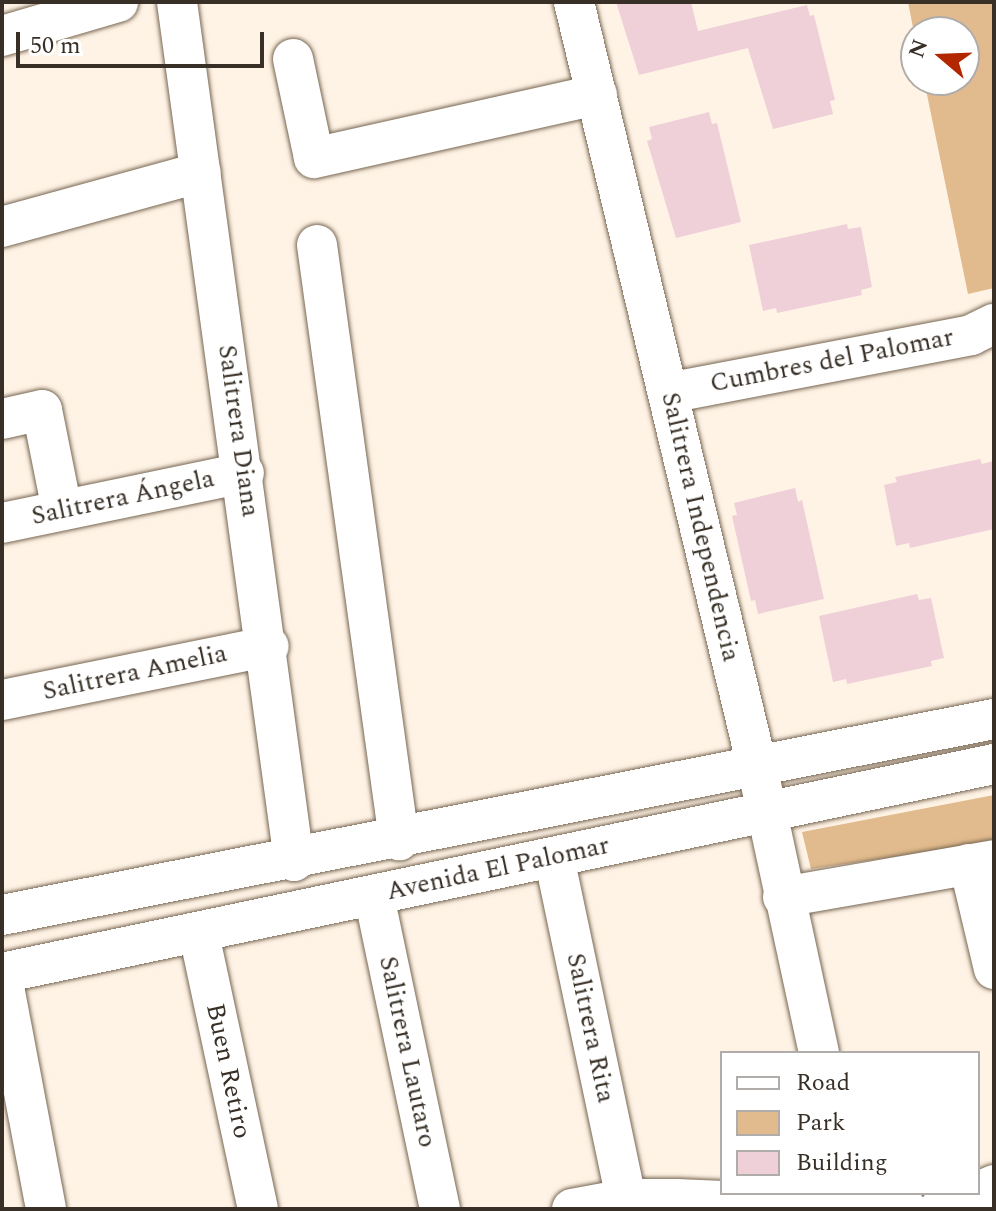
<!DOCTYPE html>
<html>
<head>
<meta charset="utf-8">
<style>
  body { margin:0 }
  #map { position:relative; width:996px; height:1211px; overflow:hidden; background:#fff3e5; font-family:Spectral,serif }
  div>[style] { position:absolute }
  [style*='--x'] { left:calc(var(--x)*1px); top:calc(var(--y)*1px); width:calc(var(--w)*1px); rotate:calc(var(--a)*1deg) }
  .green>* { inset:0; background:#e1bb8d }
  .building>* { inset:0; background:#efcfd8 }
  .roads { filter:drop-shadow(0 0 2px #776652) drop-shadow(0 0 2px #776652) }
  .minor>* { height:40px; margin:-20px; padding:0 20px; transform-origin:20px; border-radius:20px; background:#fff }
  span { translate:-50% -50%; white-space:nowrap; text-align:center; line-height:1.15; -webkit-text-stroke:6px #fff; paint-order:stroke }
  .street-label { font-size:26px; color:#383027 }
  .frame { position:absolute; inset:0; border:4px solid #383027; pointer-events:none }
  .legend { position:absolute; left:720px; top:1051px; width:260px; height:144px; box-sizing:border-box; background:#fff; border:2px solid #afaca9; margin:0; padding:10px 14px; list-style:none; font-size:24px; color:#383027 }
  .legend li { display:flex; align-items:center; gap:16px; height:40px }
  .legend b { width:40px; border:2px solid #afaca9 }
  .north { position:absolute; left:900px; top:16px; width:80px; height:80px; box-sizing:border-box; background:#fff; border:2px solid #afaca9; border-radius:50%; rotate:289deg; font-size:22px; font-weight:700; line-height:32px; text-align:center; color:#383027 }
  .north::after { content:''; display:block; margin:auto; width:28px; height:36px; background:#b22700; clip-path:polygon(50% 0,100% 100%,50% 72%,0 100%) }
  .scale { position:absolute; left:16px; top:32px; width:248px; height:36px; box-sizing:border-box; border:4px solid #383027; border-top:0; padding-left:10px; font-size:24px; line-height:28px; white-space:nowrap; color:#383027; -webkit-text-stroke:6px #fff; paint-order:stroke }
</style>
</head>
<body>
<div id="map">
  <div class="green">
    <i style="clip-path:polygon(908px 2px,994px 2px,994px 288px,968px 294px,924px 80px,964px 80px,964px 32px,916px 32px,916px 43px)"></i>
    <i style="clip-path:polygon(994px 795px,994px 842px,811px 869px,802px 832px)"></i>
  </div>
  <div class="building">
    <i style="clip-path:polygon(616px 2px,691px 2px,698px 31px,807px 5px,810px 16px,814px 15px,835px 100px,830px 101px,833px 114px,773px 129px,748px 48px,639px 75px)"></i>
    <i style="clip-path:polygon(709px 112px,712px 124px,717px 123px,741px 222px,676px 238px,647px 141px,652px 139px,649px 127px)"></i>
    <i style="clip-path:polygon(847px 224px,848px 229px,861px 227px,872px 287px,861px 290px,862px 295px,777px 313px,776px 308px,763px 311px,749px 245px)"></i>
    <i style="clip-path:polygon(980px 459px,982px 464px,994px 461px,994px 529px,910px 548px,909px 543px,896px 546px,884px 485px,897px 482px,895px 477px)"></i>
    <i style="clip-path:polygon(795px 488px,798px 502px,802px 500px,824px 599px,758px 614px,755px 600px,751px 601px,732px 516px,737px 515px,734px 503px)"></i>
    <i style="clip-path:polygon(917px 594px,919px 600px,931px 598px,944px 658px,931px 661px,932px 666px,847px 684px,846px 679px,833px 682px,819px 616px)"></i>
  </div>
  <div class="roads">
    <div class="minor">
      <i style="--x:177;--y:2;--w:867;--a:82.24"></i>
      <i style="--x:574;--y:2;--w:786;--a:76.53"></i>
      <i style="--x:757;--y:766;--w:294;--a:77.8"></i>
      <i style="--x:2;--y:36;--w:121;--a:-16.3"></i>
      <i style="--x:293;--y:59;--w:101;--a:78"></i>
      <i style="--x:314;--y:158;--w:290;--a:-12.6"></i>
      <i style="--x:2;--y:227;--w:206;--a:-15.4"></i>
      <i style="--x:317;--y:245;--w:601;--a:82.15"></i>
      <i style="--x:668;--y:393;--w:309;--a:-10.8"></i>
      <i style="--x:971;--y:335;--w:25;--a:-26"></i>
      <i style="--x:2;--y:419;--w:41;--a:-12.7"></i>
      <i style="--x:42;--y:410;--w:102;--a:78.7"></i>
      <i style="--x:2;--y:523;--w:247;--a:-11.7"></i>
      <i style="--x:2;--y:700;--w:272;--a:-11.4"></i>
      <i style="--x:554;--y:857;--w:349;--a:78.1"></i>
      <i style="--x:969;--y:864;--w:108;--a:76.6"></i>
      <i style="--x:374;--y:896;--w:320;--a:78.1"></i>
      <i style="--x:783;--y:897;--w:214;--a:-9.9"></i>
      <i style="--x:2;--y:915;--w:1011;--a:-11.18"></i>
      <i style="--x:199;--y:934;--w:281;--a:77.9"></i>
      <i style="--x:2;--y:973;--w:1014;--a:-11.9"></i>
      <i style="--x:2;--y:976;--w:237;--a:79.3"></i>
      <i style="--x:572;--y:1209;--w:55;--a:-10.5"></i>
      <i style="--x:626;--y:1199;--w:51;--a:0"></i>
      <i style="--x:677;--y:1199;--w:230;--a:2.5"></i>
      <i style="--x:939;--y:1209;--w:60;--a:-23.6"></i>
    </div>
  </div>
  <div class="street-label">
    <span style="left:832px;top:361px;rotate:-11deg">Cumbres del Palomar</span>
    <span style="left:238px;top:431px;rotate:82deg">Salitrera Diana</span>
    <span style="left:123px;top:498px;rotate:-12deg">Salitrera Ángela</span>
    <span style="left:700px;top:527px;rotate:77deg">Salitrera Independencia</span>
    <span style="left:135px;top:673px;rotate:-12deg">Salitrera Amelia</span>
    <span style="left:498px;top:869px;rotate:-12deg">Avenida El Palomar</span>
    <span style="left:590px;top:1028px;rotate:78deg">Salitrera Rita</span>
    <span style="left:407px;top:1052px;rotate:78deg">Salitrera Lautaro</span>
    <span style="left:228px;top:1071px;rotate:78deg">Buen Retiro</span>
  </div>
  <div class="frame"></div>
  <ul class="legend">
  <li><b style="height:10px;background:#fff"></b>Road</li>
  <li><b style="height:22px;background:#e1bb8d"></b>Park</li>
  <li><b style="height:22px;background:#efcfd8"></b>Building</li>
  </ul>
  <div class="north">N</div>
  <div class="scale">50 m</div>
</div>
</body>
</html>
